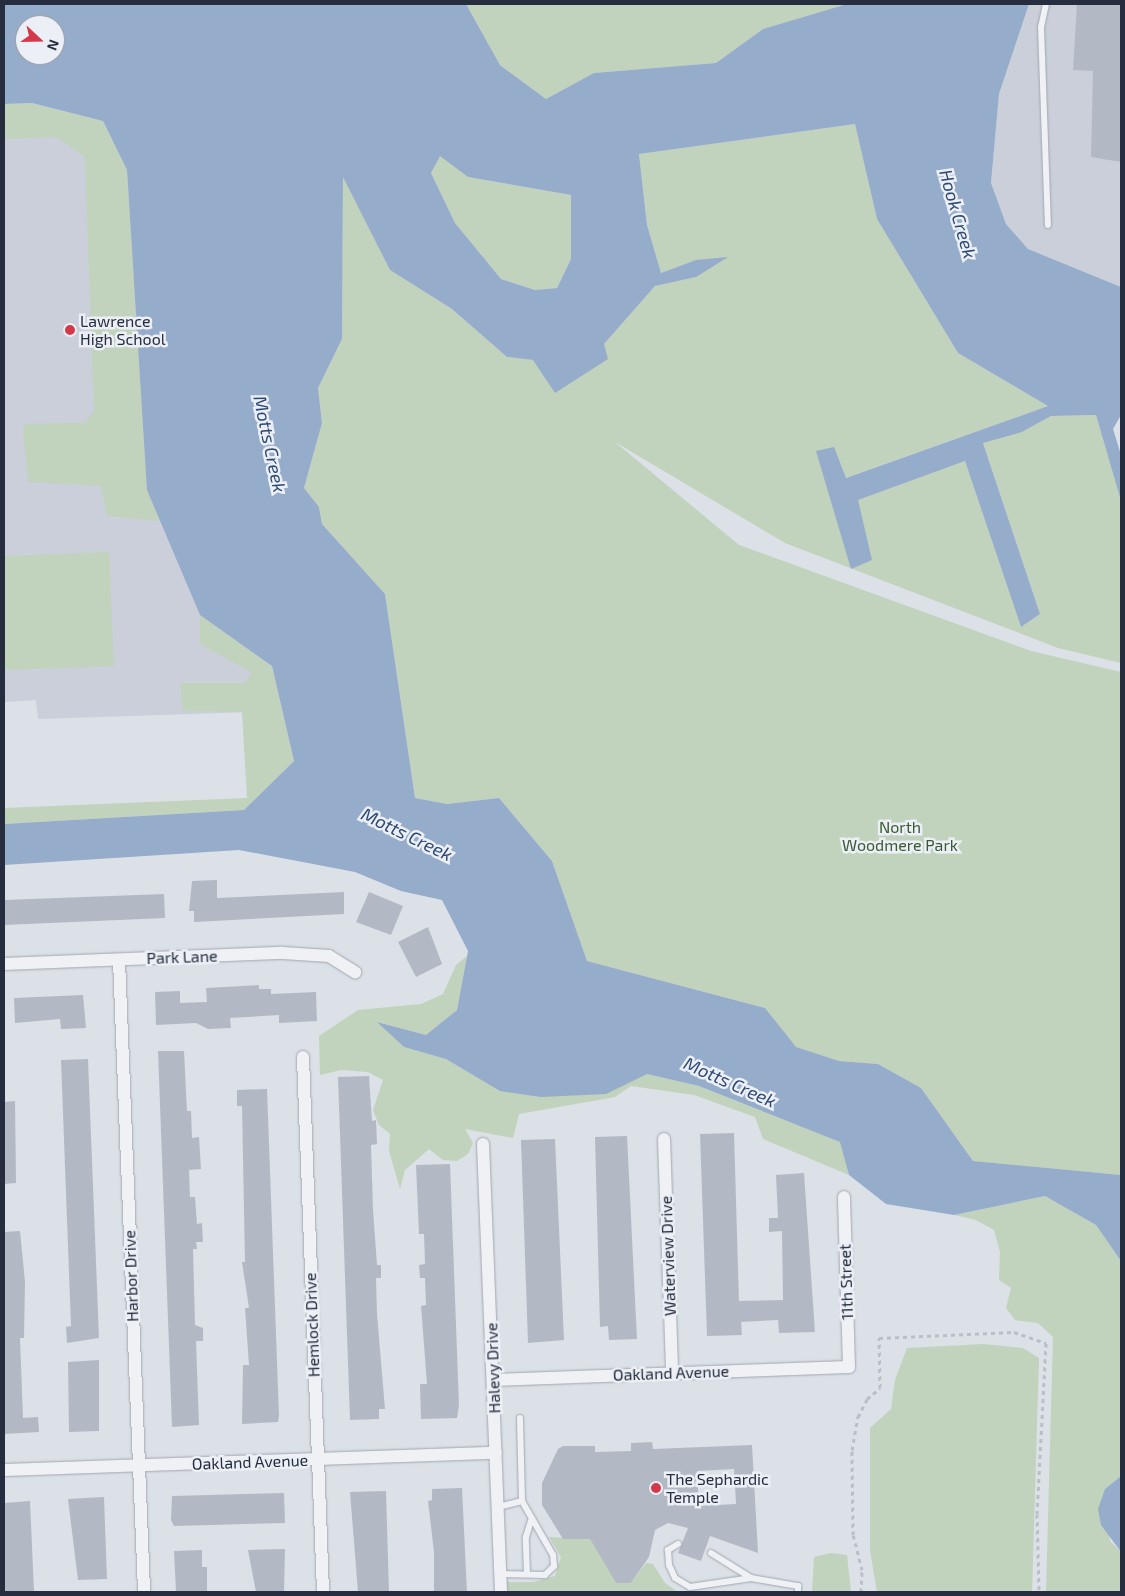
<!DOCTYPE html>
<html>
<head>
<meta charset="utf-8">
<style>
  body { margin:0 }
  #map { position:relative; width:1125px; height:1596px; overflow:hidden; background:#dce0e7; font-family:"Exo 2",sans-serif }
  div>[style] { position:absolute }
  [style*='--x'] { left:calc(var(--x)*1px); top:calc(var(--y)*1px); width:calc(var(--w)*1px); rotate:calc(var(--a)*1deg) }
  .built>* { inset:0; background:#cacfd9 }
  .green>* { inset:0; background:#c1d2bd }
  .water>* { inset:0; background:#95acca }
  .building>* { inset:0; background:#b3b9c4 }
  .path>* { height:3px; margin-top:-1.5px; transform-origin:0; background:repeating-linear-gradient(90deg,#babec5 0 4px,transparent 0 8px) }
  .roads { filter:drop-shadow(0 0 1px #a1a7b1) drop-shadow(0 0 1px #a1a7b1) }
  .service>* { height:6px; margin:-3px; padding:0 3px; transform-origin:3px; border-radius:3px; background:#eff1f5 }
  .minor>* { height:12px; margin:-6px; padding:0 6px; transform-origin:6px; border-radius:6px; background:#eff1f5 }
  .dots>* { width:14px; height:14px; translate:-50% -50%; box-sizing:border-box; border:2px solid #eceff5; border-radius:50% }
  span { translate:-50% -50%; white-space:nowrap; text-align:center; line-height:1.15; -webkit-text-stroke:5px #eceff5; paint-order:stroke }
  .poi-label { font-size:16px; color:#252d3e }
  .left { translate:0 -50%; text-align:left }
  .park-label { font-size:16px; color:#385b32 }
  .street-label { font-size:16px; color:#252d3e }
  .water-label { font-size:18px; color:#2e4a74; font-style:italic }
  .frame { position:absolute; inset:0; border:5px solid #252d3e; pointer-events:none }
  .north { position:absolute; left:15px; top:15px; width:50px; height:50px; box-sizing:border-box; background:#eceff5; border:1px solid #9ca1ac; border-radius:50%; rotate:111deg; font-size:14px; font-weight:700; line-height:20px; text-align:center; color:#252d3e }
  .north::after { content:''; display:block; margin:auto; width:18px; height:22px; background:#d43949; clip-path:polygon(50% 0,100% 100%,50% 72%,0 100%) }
</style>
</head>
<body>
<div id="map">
  <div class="built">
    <i style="clip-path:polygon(1029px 4px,1121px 4px,1121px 287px,1028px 249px,1006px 224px,991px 183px,999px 94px)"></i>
    <i style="clip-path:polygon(4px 104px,103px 121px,200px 615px,272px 666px,252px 712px,38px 719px,36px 700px,4px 702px)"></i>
  </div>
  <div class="green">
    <i style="clip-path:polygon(466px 4px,847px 4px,763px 29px,716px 63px,594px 73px,546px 99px,500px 65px)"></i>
    <i style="clip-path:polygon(32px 103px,103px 121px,127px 170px,147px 490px,160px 521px,107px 516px,101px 486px,28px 482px,23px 429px,26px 424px,85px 423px,94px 411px,85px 157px,57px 137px,4px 139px,4px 104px)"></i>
    <i style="clip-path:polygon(855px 124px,877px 219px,958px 353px,1048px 406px,845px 478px,872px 560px,857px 500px,965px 461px,1021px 627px,1040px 614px,983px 443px,1022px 432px,1051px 416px,1096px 415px,1121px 501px,1121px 663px,1058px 648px,785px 543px,615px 442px,739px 545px,1031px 651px,1121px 672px,1121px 1175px,973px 1161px,921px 1088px,878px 1064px,839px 1061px,795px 1047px,765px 1008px,587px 961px,552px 861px,499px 798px,447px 804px,415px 798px,385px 594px,322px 524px,319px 507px,304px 488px,322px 423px,318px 388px,342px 339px,343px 175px,390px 270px,452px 309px,507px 357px,533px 360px,604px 344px,655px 286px,696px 277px,696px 260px,661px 273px,647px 225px,639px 154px)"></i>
    <i style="clip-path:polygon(440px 155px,468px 177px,571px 195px,571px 259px,557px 288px,535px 290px,501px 279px,455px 223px,431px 173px)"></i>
    <i style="clip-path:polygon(109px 552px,114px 666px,4px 670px,4px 556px)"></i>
    <i style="clip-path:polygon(200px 615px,272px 666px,294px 761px,244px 810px,4px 824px,4px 808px,247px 798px,242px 712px,183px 711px,180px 683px,246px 683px,251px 672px,200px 644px)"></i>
    <i style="clip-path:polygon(467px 956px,457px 1010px,426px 1035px,378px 1022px,404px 1047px,446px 1059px,501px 1091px,647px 1074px,699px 1086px,841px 1142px,849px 1175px,763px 1139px,755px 1117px,694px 1095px,631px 1086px,615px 1097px,519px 1114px,513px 1138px,465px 1129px,473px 1143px,468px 1154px,457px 1161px,443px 1160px,429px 1149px,405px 1170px,400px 1189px,389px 1151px,390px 1134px,379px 1125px,373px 1110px,383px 1080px,368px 1072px,341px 1070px,320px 1075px,319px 1036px,358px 1010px,421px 1004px,443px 994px,456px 965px)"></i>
    <i style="clip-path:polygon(1045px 1196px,1096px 1225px,1121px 1261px,1121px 1476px,1105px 1489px,1110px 1541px,1121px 1552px,1121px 1592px,1046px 1592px,1053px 1337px,1038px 1323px,1015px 1320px,1006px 1308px,1011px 1288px,999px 1280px,1000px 1252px,994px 1230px,976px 1220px,954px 1215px)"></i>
    <i style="clip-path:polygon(983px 1344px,1023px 1348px,1039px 1358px,1032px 1592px,877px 1592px,870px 1550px,870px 1428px,891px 1409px,895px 1380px,907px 1348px)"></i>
    <i style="clip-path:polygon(549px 1537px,590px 1539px,616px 1582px,631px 1583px,646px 1563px,653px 1564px,665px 1583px,678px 1592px,508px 1592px,507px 1582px,533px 1582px,555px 1576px,561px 1557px)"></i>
    <i style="clip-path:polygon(831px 1553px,847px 1555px,851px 1592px,812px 1592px,814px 1557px)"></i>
  </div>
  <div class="water">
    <i style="clip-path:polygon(evenodd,4px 4px,466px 4px,500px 65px,546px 99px,594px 73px,716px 63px,763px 29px,847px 4px,1029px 4px,999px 94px,991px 183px,1006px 224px,1028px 249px,1121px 287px,1121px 415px,1113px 429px,1121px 455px,1121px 501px,1096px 415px,1051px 416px,1022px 432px,983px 443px,1040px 614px,1021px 627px,965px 461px,858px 500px,872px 560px,851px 569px,816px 451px,834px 447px,846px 478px,1048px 406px,958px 353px,877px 219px,855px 124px,639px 154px,647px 225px,661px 273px,696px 260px,728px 257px,696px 277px,655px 286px,604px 344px,608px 359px,555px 393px,533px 360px,507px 357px,452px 309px,390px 270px,343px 177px,342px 339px,318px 388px,322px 423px,304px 488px,319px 507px,322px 524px,385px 594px,415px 798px,447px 804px,499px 798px,552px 861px,587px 961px,765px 1008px,796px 1047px,839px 1061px,878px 1064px,921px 1088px,973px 1161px,1121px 1175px,1121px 1261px,1096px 1225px,1045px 1196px,954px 1215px,886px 1204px,849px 1175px,840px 1142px,699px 1086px,647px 1074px,606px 1094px,541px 1097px,500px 1091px,446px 1059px,404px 1047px,377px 1022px,426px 1035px,457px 1010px,468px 951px,442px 900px,401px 891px,355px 872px,239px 850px,4px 865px,4px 824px,244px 810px,294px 761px,272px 666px,200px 615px,147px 490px,127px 170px,103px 121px,32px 103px,4px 104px,4px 4px,25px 25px,55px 25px,55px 55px,25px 55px,25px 25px,4px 4px,440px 156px,468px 177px,571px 195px,571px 259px,557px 288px,535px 290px,501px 279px,455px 223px,431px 173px,440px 156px)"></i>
    <i style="clip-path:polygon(1121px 1476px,1121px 1552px,1101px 1525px,1098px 1509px,1105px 1489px)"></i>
  </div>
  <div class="building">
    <i style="clip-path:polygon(1077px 4px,1121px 4px,1121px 162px,1091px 157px,1093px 71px,1073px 70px)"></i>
    <i style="clip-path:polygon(217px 880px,217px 898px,344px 892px,344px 914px,194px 922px,194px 911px,189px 911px,192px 881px)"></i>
    <i style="clip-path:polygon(369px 892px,403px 906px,391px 935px,356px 922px)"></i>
    <i style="clip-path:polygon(164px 894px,165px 918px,4px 925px,4px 900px)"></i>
    <i style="clip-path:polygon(428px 927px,442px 964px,416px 977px,398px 942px)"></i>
    <i style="clip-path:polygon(259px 985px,259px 989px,271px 989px,271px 994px,316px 992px,317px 1021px,279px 1023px,279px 1015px,230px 1018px,231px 1028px,208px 1029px,196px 1023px,156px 1025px,155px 992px,180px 991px,180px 1003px,207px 1002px,206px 988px)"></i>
    <i style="clip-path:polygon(83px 995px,86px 1028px,61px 1029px,60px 1019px,15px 1023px,14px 998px)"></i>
    <i style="clip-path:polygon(158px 1051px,184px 1051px,187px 1111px,191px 1111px,192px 1138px,199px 1137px,201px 1169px,189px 1170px,190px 1197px,195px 1197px,197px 1224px,202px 1223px,203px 1242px,196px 1242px,197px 1249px,193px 1249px,195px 1325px,203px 1328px,203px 1341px,196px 1341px,199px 1425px,172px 1427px)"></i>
    <i style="clip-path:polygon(88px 1059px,99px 1338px,67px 1343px,66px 1327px,71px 1326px,61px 1060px)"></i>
    <i style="clip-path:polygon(369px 1076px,372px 1121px,376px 1120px,377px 1144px,371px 1145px,373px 1210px,377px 1265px,381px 1265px,381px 1278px,376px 1278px,377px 1314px,385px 1409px,379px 1409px,379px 1419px,350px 1420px,338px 1077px)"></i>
    <i style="clip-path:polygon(267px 1089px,279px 1416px,278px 1422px,242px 1424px,243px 1365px,249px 1365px,245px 1308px,249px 1308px,242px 1262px,245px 1262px,242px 1106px,237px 1106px,237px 1090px)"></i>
    <i style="clip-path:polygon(15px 1101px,16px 1183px,4px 1184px,4px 1102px)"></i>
    <i style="clip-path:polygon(734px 1133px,739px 1301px,783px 1300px,782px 1231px,769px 1232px,769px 1218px,778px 1218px,776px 1175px,804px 1173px,815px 1332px,779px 1333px,778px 1320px,741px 1322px,742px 1335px,707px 1336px,700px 1134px)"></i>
    <i style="clip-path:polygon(627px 1136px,637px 1339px,609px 1340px,608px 1326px,600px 1327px,595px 1137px)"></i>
    <i style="clip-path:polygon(555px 1139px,564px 1340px,528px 1343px,521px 1140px)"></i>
    <i style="clip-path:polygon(450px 1164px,459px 1405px,457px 1418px,421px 1419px,420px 1384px,427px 1384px,421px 1306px,426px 1305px,425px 1278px,420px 1278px,419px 1265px,425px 1264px,424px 1234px,419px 1234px,416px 1165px)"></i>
    <i style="clip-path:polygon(20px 1231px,25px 1282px,24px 1338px,20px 1338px,23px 1418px,38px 1417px,39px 1432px,4px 1434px,4px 1232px)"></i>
    <i style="clip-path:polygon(99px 1360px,99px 1431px,69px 1432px,68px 1362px)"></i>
    <i style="clip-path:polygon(evenodd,652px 1442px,653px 1449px,752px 1445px,758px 1553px,710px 1536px,701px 1561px,678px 1553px,688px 1528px,668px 1523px,655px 1530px,649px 1557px,631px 1583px,616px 1583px,590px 1539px,563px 1539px,542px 1505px,542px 1483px,558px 1449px,563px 1446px,595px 1446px,595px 1452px,631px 1451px,631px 1443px,652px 1442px,734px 1469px,736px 1504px,699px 1506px,697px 1471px,734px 1469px)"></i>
    <i style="clip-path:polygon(462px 1488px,467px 1592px,434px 1592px,434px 1552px,428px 1501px,432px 1500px,432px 1489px)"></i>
    <i style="clip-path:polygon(386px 1491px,389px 1592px,358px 1592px,350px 1492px)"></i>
    <i style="clip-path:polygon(284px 1493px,285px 1523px,174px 1526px,171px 1520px,172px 1496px)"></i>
    <i style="clip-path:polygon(104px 1497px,107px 1579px,78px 1580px,68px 1499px)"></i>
    <i style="clip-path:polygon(30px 1501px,34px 1591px,4px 1592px,4px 1503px)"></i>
    <i style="clip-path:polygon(285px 1549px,284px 1592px,256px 1592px,248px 1550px)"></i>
    <i style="clip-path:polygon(202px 1550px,202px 1567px,207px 1567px,207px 1592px,176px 1592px,174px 1551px)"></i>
  </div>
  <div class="path">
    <i style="--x:861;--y:1592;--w:22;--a:-87"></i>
    <i style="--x:862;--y:1570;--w:36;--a:-104"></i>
    <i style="--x:853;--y:1535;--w:85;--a:-90.7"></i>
    <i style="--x:852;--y:1450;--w:34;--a:-80"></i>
    <i style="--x:858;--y:1417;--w:20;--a:-63"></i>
    <i style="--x:867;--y:1399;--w:17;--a:-40"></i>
    <i style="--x:880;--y:1388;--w:50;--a:-91.1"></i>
    <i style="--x:879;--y:1338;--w:135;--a:-2.5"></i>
    <i style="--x:1014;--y:1332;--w:34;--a:19"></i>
    <i style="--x:1046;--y:1343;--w:171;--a:93"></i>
    <i style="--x:1037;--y:1514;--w:78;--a:88.5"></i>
  </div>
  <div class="roads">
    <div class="service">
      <i style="--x:1046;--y:4;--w:24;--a:102"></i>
      <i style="--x:1041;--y:27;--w:198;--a:88"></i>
      <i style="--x:498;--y:1507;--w:25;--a:-14"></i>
      <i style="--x:678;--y:1544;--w:12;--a:149"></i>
      <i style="--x:668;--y:1550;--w:15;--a:86"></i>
      <i style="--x:669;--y:1565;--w:14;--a:65"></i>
      <i style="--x:675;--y:1578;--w:17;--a:31"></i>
      <i style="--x:690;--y:1587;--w:62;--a:-8.4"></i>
      <i style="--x:711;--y:1553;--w:47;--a:32"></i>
      <i style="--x:751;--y:1578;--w:48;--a:9.7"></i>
      <i style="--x:798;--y:1586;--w:6;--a:90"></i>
      <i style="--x:500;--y:1574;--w:45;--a:1.3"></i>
      <i style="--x:545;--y:1575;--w:13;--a:-45"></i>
      <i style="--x:554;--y:1566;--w:11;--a:-95"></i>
      <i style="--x:553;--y:1555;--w:62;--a:-119.9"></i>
      <i style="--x:522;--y:1501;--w:83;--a:-91.4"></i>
      <i style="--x:527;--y:1574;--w:37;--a:-92"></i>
      <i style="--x:526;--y:1537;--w:17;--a:-73"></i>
    </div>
    <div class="minor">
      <i style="--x:119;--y:960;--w:632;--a:87.73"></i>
      <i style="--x:4;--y:964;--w:279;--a:-2.3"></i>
      <i style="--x:283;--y:953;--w:46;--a:3.7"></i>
      <i style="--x:329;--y:956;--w:31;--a:32"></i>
      <i style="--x:303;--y:1057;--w:535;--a:87.86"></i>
      <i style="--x:664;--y:1139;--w:234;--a:88"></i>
      <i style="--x:483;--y:1144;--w:448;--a:87.7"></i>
      <i style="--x:493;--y:1380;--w:356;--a:-2.1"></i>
      <i style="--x:849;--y:1367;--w:170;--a:-91.7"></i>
      <i style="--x:4;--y:1470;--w:492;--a:-2"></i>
    </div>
  </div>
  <div class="dots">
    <i style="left:70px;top:330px;background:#d43949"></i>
    <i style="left:656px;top:1488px;background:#d43949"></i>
  </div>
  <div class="poi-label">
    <span class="left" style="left:80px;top:330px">Lawrence<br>High School</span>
    <span class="left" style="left:666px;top:1488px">The Sephardic<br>Temple</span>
  </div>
  <div class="park-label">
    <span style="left:900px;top:836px">North<br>Woodmere Park</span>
  </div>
  <div class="street-label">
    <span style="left:182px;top:957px;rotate:-2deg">Park Lane</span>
    <span style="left:668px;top:1256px;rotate:-92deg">Waterview Drive</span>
    <span style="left:131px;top:1276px;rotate:-92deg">Harbor Drive</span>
    <span style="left:846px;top:1282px;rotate:-92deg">11th Street</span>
    <span style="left:312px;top:1325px;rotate:-92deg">Hemlock Drive</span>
    <span style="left:493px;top:1368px;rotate:-92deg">Halevy Drive</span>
    <span style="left:671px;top:1373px;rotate:-2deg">Oakland Avenue</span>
    <span style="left:250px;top:1462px;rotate:-2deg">Oakland Avenue</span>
  </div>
  <div class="water-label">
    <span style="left:958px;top:214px;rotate:74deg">Hook Creek</span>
    <span style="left:270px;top:444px;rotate:78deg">Motts Creek</span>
    <span style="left:407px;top:834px;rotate:26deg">Motts Creek</span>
    <span style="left:730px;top:1082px;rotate:24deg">Motts Creek</span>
  </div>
  <div class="frame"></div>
  <div class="north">N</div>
</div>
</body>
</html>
